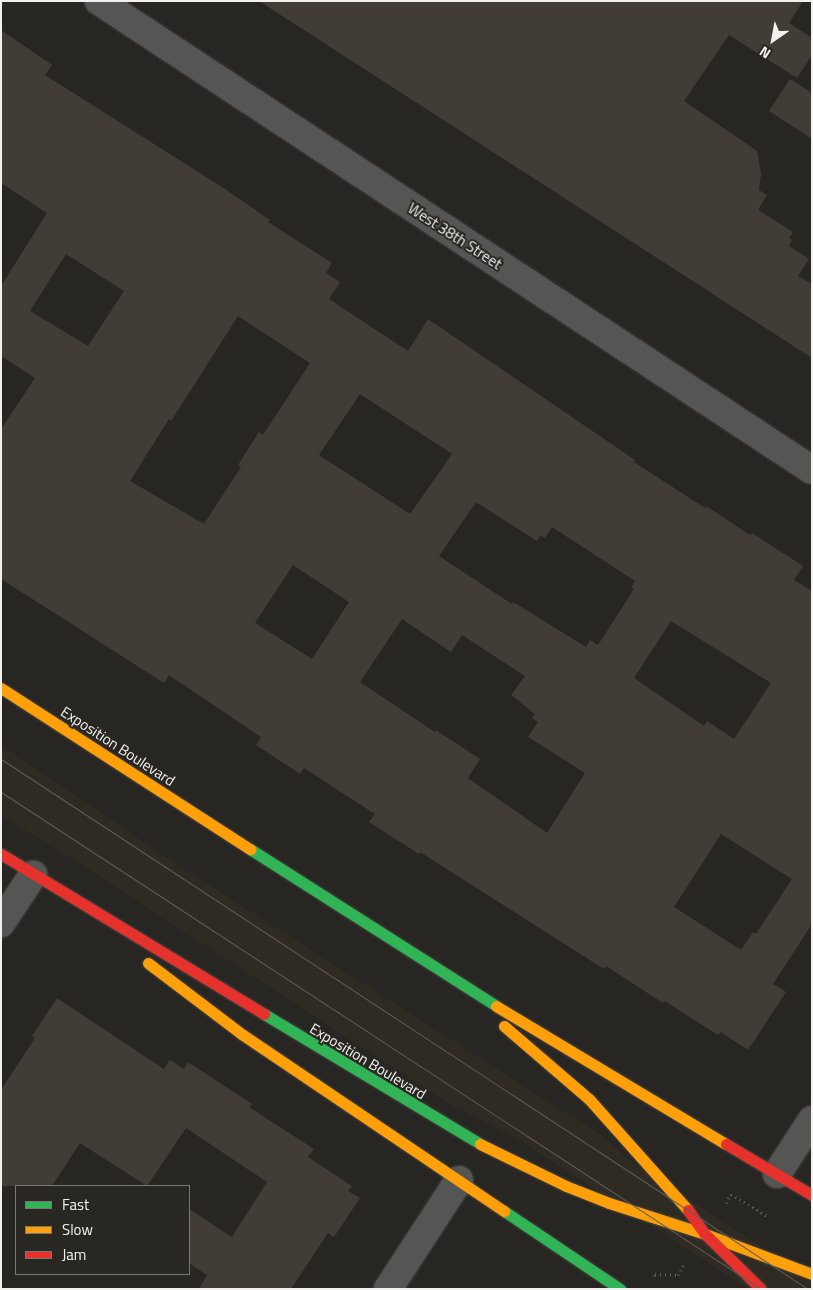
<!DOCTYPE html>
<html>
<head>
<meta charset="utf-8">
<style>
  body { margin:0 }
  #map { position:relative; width:813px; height:1290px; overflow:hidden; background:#282623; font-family:"Titillium Web",sans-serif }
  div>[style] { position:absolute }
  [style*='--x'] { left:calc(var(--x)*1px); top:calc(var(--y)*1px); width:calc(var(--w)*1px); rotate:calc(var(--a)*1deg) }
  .built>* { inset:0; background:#302b22 }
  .building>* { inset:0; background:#413d36 }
  .path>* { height:3px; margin-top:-1.5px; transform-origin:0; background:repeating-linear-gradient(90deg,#646260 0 1px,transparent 0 5px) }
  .roads { filter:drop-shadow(0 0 1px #464442) drop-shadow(0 0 1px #464442) }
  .street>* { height:28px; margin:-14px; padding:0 14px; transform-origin:14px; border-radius:14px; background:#555553 }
  .fast>* { height:11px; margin:-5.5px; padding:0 5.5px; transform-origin:5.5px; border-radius:5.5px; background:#30b455 }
  .slow>* { height:11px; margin:-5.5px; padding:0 5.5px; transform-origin:5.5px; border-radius:5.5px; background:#ff9f0a }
  .jam>* { height:11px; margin:-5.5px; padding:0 5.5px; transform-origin:5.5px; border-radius:5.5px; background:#e5322d }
  .tram>* { height:1px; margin:-0.5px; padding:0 0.5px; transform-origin:0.5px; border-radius:0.5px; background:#5f5d5b }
  span { translate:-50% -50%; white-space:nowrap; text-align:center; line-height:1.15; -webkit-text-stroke:4px #292722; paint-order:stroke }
  .street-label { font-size:15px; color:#f3f1ee }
  .frame { position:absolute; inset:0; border:2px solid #f3f1ee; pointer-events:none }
  .legend { position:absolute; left:15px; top:1185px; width:175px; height:90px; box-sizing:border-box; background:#292722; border:1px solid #7a7874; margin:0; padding:6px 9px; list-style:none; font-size:15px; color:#f3f1ee }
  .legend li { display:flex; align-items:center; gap:10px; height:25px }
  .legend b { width:25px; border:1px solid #7a7874 }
  .north { position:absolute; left:748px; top:15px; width:50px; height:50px; -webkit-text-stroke:4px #292722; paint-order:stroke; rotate:213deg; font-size:14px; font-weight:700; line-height:20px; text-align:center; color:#f3f1ee }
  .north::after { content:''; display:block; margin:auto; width:18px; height:22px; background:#f3f1ee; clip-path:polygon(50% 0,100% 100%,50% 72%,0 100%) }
</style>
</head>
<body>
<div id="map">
  <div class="built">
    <i style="clip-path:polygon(1px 745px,176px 864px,602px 1136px,629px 1160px,812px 1280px,812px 1289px,748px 1289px,519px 1140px,451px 1105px,82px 865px,1px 815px)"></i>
  </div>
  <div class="building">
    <i style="clip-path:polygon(259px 1px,803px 1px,789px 23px,812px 38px,812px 55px,797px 78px,729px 35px,684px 101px,757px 151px,761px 174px,759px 190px,767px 195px,758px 210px,793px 232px,789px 238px,792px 240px,789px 246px,809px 259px,798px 276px,812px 284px,812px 358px)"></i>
    <i style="clip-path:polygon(evenodd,1px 30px,52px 65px,45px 75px,225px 189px,270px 220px,268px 222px,332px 263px,326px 273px,340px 282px,329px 299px,408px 351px,428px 319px,635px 460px,634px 462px,705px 508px,706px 506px,750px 535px,752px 533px,803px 566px,794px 580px,812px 591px,812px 924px,773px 984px,786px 992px,748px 1050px,721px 1032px,718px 1035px,665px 1001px,663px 1003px,606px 966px,604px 969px,420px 852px,419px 854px,369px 822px,375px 814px,304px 768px,300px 774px,256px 745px,261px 737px,169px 675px,164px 683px,1px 579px,1px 429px,35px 378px,1px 356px,1px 286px,47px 213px,1px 183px,1px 30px,66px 254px,124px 291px,88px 346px,30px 311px,66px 254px,1px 30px,238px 316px,310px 363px,263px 435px,259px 432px,238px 465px,241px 467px,204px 524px,130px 481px,169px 419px,171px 421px,238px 316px,1px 30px,360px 394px,452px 454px,410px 514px,319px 455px,360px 394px,1px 30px,476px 502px,537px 541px,540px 535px,545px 538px,552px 527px,635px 581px,631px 588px,634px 589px,598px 645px,590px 640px,586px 647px,513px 602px,512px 604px,439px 556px,476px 502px,1px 30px,293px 565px,349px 602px,312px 659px,255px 623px,293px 565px,1px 30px,402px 619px,451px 652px,462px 635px,525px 676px,511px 695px,535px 714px,532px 718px,538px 722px,528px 737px,585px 773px,547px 833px,468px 778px,480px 759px,436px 730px,435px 732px,360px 682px,402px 619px,1px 30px,671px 621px,771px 683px,734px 739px,707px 721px,704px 726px,634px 678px,671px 621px,1px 30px,721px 834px,792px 879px,756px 934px,753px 932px,741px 950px,674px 907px,721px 834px)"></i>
    <i style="clip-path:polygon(790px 79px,812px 93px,812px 139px,769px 111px)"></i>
    <i style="clip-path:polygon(57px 998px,164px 1069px,170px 1060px,184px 1069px,188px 1062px,252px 1104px,249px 1107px,314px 1149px,308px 1157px,352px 1186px,348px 1191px,360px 1198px,334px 1237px,328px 1233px,291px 1289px,199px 1289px,207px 1275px,189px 1263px,189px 1209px,232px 1237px,267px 1182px,186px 1128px,147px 1186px,80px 1143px,52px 1186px,1px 1186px,1px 1090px,35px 1038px,32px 1036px)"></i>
  </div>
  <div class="path">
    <i style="--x:1;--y:4;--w:4;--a:-56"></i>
    <i style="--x:726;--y:1203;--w:10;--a:-61"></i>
    <i style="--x:731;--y:1194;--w:44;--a:31.2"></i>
    <i style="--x:654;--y:1276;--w:2;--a:-63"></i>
    <i style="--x:655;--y:1274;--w:23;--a:2"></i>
    <i style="--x:678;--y:1275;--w:13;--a:-58"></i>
  </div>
  <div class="roads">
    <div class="street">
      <i style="--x:99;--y:1;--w:853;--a:33.34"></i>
      <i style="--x:1;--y:923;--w:58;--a:-56.3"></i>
      <i style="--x:777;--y:1174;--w:64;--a:-57.1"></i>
      <i style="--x:388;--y:1289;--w:130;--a:-56.9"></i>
    </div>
    <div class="fast">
      <i style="--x:250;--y:849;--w:292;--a:32.5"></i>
      <i style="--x:264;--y:1014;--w:252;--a:31"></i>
      <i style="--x:504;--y:1211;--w:140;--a:33.9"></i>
    </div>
    <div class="slow">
      <i style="--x:1;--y:688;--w:297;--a:32.9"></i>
      <i style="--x:148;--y:963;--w:119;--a:37.2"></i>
      <i style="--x:243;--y:1035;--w:315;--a:34"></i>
      <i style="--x:496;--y:1006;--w:268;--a:31"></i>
      <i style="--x:504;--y:1026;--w:112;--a:40.7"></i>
      <i style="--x:589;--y:1099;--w:149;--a:48.3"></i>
      <i style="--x:480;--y:1144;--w:96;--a:26"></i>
      <i style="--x:566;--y:1186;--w:46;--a:21.6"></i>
      <i style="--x:609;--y:1203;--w:101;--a:17.9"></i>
      <i style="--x:705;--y:1234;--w:114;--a:20.5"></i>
    </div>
    <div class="jam">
      <i style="--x:1;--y:854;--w:308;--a:31.3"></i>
      <i style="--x:726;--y:1144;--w:100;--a:30.7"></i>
      <i style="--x:688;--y:1210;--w:29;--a:55"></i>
      <i style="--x:705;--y:1234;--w:78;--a:44.5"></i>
    </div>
  </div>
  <div class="tram">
    <i style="--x:1;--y:759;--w:965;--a:33.3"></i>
    <i style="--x:1;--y:792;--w:908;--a:33.18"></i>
  </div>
  <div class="street-label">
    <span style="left:455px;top:236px;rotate:33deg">West 38th Street</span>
    <span style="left:118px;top:746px;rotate:33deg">Exposition Boulevard</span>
    <span style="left:368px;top:1061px;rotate:31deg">Exposition Boulevard</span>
  </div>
  <div class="frame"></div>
  <ul class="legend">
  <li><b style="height:6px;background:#30b455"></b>Fast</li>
  <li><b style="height:6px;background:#ff9f0a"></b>Slow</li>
  <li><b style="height:6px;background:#e5322d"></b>Jam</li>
  </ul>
  <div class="north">N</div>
</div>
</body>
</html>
